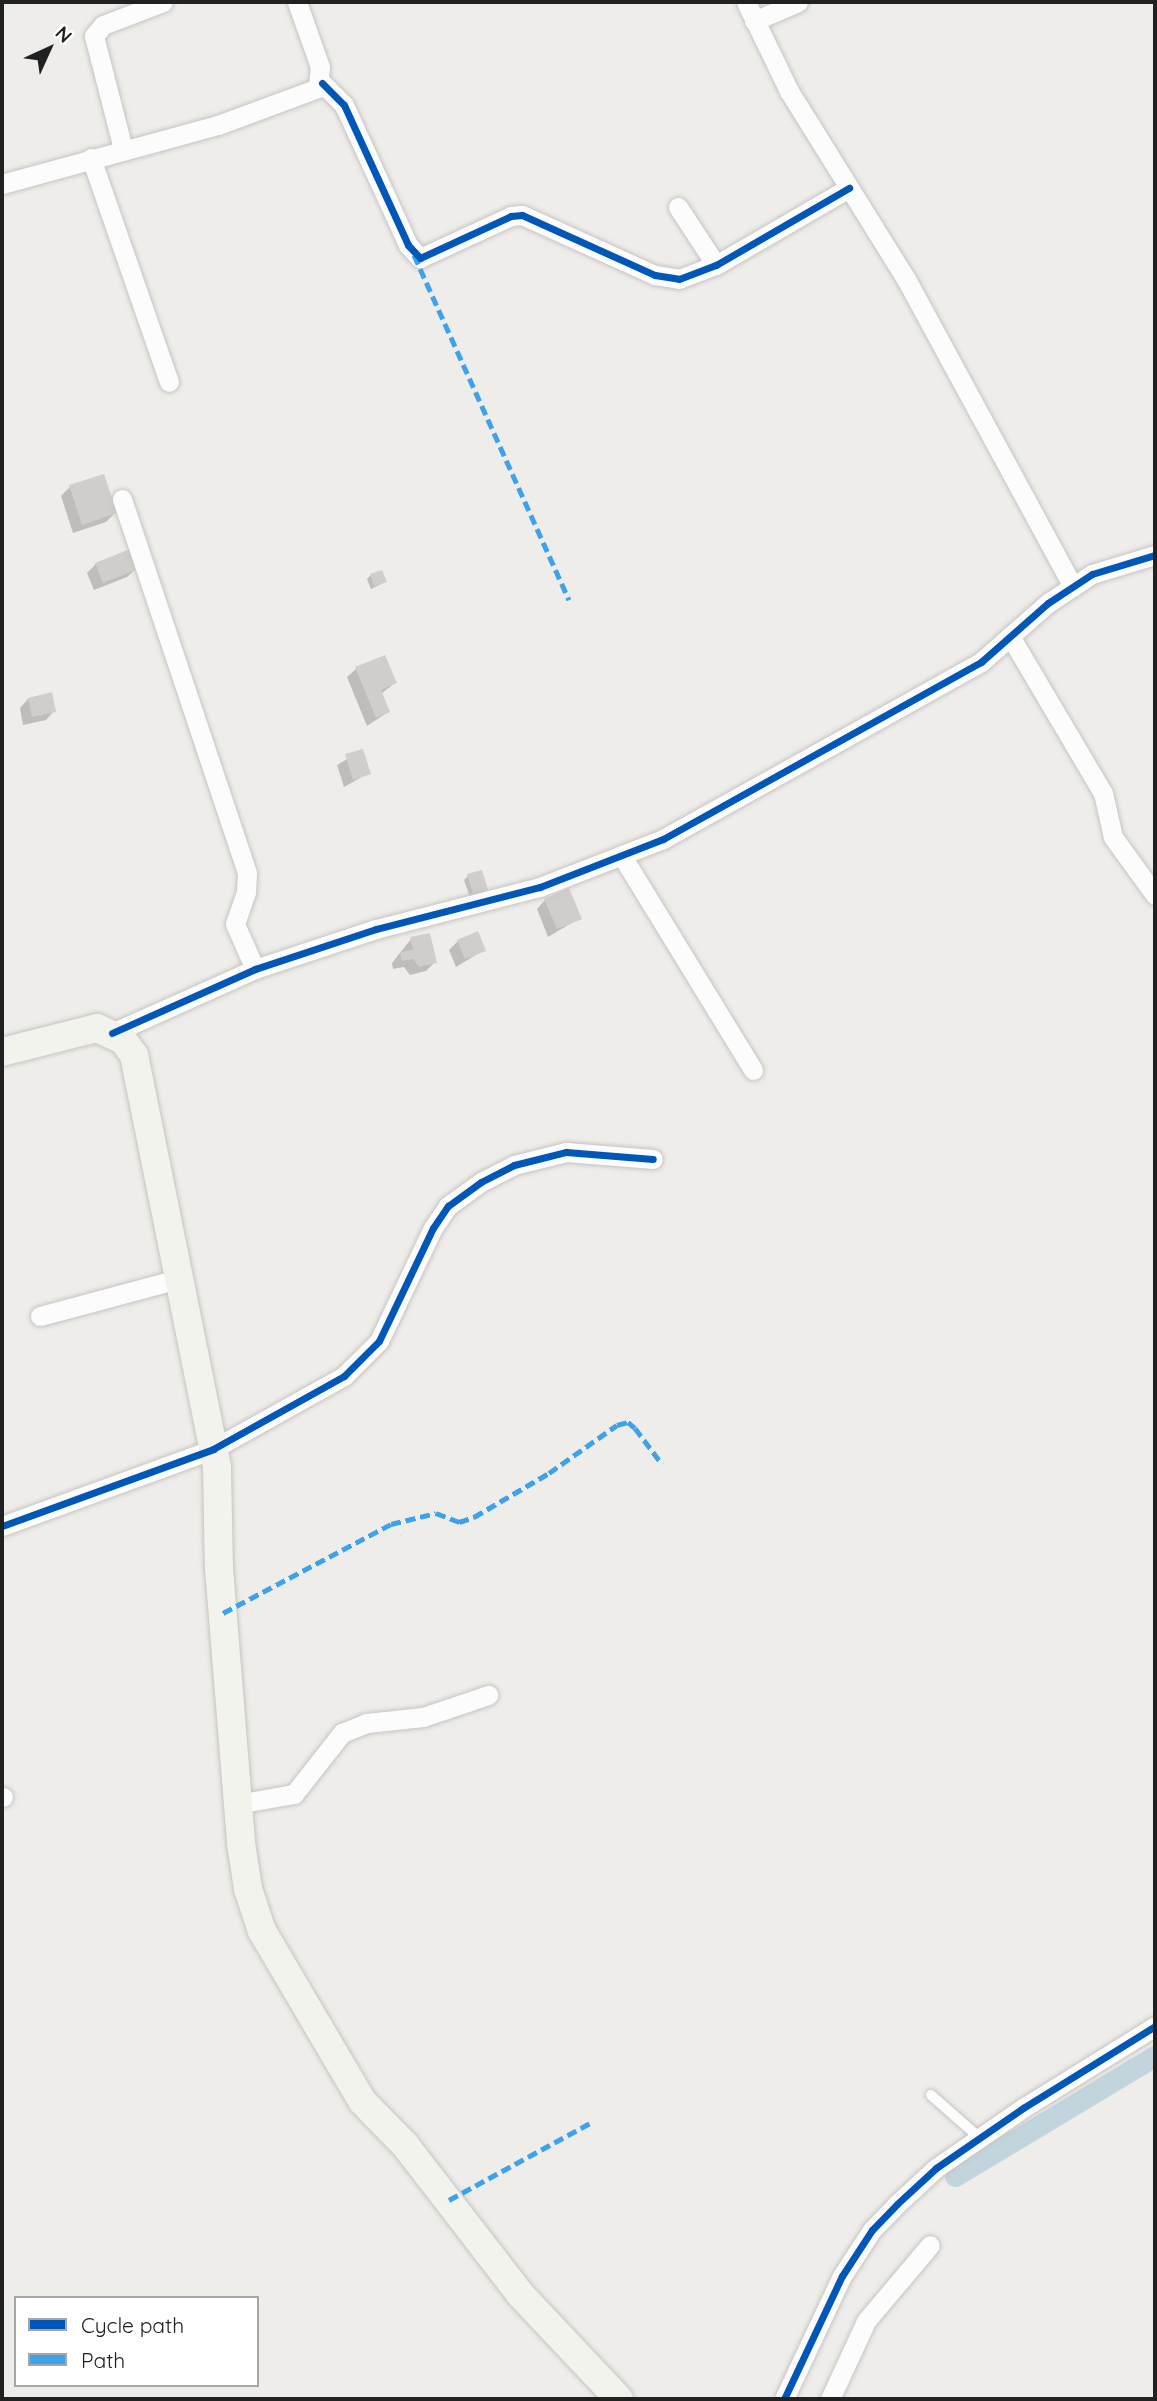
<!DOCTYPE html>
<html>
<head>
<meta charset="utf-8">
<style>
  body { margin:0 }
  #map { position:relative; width:1157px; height:2401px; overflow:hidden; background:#efedea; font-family:Quicksand,sans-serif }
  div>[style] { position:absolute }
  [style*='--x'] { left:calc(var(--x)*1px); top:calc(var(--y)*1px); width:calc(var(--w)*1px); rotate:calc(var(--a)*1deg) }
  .shadow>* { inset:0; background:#0003 }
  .canal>* { height:21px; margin:-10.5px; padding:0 10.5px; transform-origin:10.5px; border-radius:10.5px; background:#c2d5dd }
  .building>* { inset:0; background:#d0cecb }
  .roads { filter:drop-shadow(0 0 2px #c5c4c2) drop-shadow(0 0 2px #c5c4c2) }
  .service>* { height:10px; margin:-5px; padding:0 5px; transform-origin:5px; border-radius:5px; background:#fdfcfc }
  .minor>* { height:19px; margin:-9.5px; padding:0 9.5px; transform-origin:9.5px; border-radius:9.5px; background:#fdfcfc }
  .secondary>* { height:28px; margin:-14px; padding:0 14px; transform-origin:14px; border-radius:14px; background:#f2f3ed }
  .quiet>* { height:5px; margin-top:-2.5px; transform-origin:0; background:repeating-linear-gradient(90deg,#3ea2ea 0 10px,transparent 0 15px) }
  .cycleway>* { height:7px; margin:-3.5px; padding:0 3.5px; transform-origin:3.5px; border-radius:3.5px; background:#0057b8 }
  span { translate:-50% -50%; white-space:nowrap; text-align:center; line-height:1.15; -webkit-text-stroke:6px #fff; paint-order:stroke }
  .frame { position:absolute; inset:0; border:4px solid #212121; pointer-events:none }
  .legend { position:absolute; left:14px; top:2296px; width:245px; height:91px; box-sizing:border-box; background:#fff; border:2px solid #a6a6a6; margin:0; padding:9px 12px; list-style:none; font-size:21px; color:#212121 }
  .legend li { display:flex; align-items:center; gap:14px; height:35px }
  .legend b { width:35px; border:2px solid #a6a6a6 }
  .north { position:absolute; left:14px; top:14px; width:70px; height:70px; -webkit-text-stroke:5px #fff; paint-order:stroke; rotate:45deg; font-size:19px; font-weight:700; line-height:28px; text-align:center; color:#212121 }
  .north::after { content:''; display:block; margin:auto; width:24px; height:32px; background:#212121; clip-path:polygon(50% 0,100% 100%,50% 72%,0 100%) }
</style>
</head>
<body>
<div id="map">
  <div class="shadow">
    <i style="clip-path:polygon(103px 476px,115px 513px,106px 522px,73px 533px,61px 496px,70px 487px)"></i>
    <i style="clip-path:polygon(96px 564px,136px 569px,127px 577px,94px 590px,87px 573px)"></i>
    <i style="clip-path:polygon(371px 575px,385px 582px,371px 589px,367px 579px)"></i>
    <i style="clip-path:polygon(384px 657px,395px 683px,381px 694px,388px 712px,367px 726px,347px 677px,356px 669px)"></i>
    <i style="clip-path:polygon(28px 699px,54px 711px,46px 720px,23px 725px,20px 708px)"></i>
    <i style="clip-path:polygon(361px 751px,369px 773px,344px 787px,337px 765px)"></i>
    <i style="clip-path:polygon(468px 876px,486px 890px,482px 893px,470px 897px,464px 880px)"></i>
    <i style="clip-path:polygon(545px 900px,580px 918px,548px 937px,537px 909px)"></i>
    <i style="clip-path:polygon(411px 939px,435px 962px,426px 971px,410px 975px,404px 967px,393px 969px,392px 963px)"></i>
    <i style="clip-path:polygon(458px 941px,484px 950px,456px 967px,449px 950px)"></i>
  </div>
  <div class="canal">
    <i style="--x:955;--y:2176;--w:233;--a:-31"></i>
  </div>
  <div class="building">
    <i style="clip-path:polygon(104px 474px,117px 513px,82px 525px,69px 485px)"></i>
    <i style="clip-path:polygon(130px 549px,138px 569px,103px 583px,95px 563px)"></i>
    <i style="clip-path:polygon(382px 570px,387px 582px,374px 586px,370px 574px)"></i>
    <i style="clip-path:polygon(385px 655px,397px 683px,381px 690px,390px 712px,376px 718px,355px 667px)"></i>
    <i style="clip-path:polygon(52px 692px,56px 712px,32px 717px,28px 698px)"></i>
    <i style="clip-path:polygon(363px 749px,371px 774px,353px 780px,345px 754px)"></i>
    <i style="clip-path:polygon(482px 870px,488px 890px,473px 894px,467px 874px)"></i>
    <i style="clip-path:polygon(569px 888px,582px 919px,557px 929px,544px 899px)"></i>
    <i style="clip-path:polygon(478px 931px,486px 951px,465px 959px,457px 940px)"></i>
    <i style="clip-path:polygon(430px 933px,437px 963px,419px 967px,413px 959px,402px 961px,400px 952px,413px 950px,410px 937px)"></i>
  </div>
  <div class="roads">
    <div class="service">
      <i style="--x:931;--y:2095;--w:65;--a:41.3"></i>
    </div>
    <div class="minor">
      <i style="--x:746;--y:2;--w:99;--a:64.2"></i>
      <i style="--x:789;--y:91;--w:221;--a:58.1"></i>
      <i style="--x:906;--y:279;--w:350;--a:61.5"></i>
      <i style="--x:754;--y:21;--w:48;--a:-23.4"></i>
      <i style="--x:322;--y:83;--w:31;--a:45"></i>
      <i style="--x:344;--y:105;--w:154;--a:65.4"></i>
      <i style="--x:408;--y:245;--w:18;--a:47"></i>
      <i style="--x:420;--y:258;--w:100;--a:-24.8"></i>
      <i style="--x:511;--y:216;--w:11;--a:-5"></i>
      <i style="--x:522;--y:215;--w:146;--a:24.3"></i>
      <i style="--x:655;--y:275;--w:24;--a:9"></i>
      <i style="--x:679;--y:279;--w:40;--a:-21"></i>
      <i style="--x:716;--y:265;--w:154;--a:-30.1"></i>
      <i style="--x:123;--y:149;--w:117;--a:-104.4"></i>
      <i style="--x:94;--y:36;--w:14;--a:-51"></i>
      <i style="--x:103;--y:25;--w:64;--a:-21"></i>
      <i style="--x:91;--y:158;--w:237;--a:70.8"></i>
      <i style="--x:2;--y:184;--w:224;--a:-15.3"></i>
      <i style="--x:218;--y:125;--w:107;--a:-20.3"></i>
      <i style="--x:318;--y:88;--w:21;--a:-85"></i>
      <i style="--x:320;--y:67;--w:69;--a:-109.5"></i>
      <i style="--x:678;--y:207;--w:69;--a:56.8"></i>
      <i style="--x:122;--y:499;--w:394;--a:71.5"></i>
      <i style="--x:247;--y:873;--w:19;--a:93"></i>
      <i style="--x:246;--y:892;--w:34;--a:109"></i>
      <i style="--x:235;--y:924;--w:49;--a:66"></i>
      <i style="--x:1010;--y:636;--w:182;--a:59.4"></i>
      <i style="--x:1103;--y:793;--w:45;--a:77.2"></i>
      <i style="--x:1113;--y:837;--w:72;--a:54.1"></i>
      <i style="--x:622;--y:856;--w:251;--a:58.5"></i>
      <i style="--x:112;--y:1033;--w:157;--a:-24.1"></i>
      <i style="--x:255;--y:969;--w:127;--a:-18.3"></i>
      <i style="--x:376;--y:929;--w:169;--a:-14.4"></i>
      <i style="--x:540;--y:887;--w:132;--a:-21.3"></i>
      <i style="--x:663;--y:839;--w:364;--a:-29.1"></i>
      <i style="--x:981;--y:662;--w:89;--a:-41.4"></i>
      <i style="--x:1048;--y:603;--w:53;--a:-33.4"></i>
      <i style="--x:1092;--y:574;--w:66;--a:-16.8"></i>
      <i style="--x:40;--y:1316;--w:143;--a:-15"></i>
      <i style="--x:2;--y:1526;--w:225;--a:-20"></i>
      <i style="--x:213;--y:1449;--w:150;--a:-29.1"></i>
      <i style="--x:344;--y:1376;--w:49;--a:-45"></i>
      <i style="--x:379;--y:1341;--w:125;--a:-64.5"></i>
      <i style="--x:433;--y:1228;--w:27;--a:-56"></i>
      <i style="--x:448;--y:1206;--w:41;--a:-36"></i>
      <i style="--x:481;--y:1182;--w:37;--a:-27"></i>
      <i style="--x:514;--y:1165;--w:54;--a:-14"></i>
      <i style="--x:566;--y:1152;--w:87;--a:4.6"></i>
      <i style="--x:2;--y:1797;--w:1;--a:0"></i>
      <i style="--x:237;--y:1804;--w:58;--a:-10"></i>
      <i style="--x:294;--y:1794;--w:78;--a:-51.8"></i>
      <i style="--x:342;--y:1733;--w:27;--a:-22"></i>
      <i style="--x:367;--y:1723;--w:56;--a:-6.1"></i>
      <i style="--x:423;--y:1717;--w:69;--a:-18.7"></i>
      <i style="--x:784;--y:2399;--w:136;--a:-64.8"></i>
      <i style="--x:842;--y:2276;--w:55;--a:-56.9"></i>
      <i style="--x:872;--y:2230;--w:36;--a:-46"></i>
      <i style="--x:897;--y:2204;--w:53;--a:-42.7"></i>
      <i style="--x:936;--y:2168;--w:106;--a:-34.6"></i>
      <i style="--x:1023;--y:2108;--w:155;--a:-31.8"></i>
      <i style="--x:830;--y:2399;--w:86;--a:-65.2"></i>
      <i style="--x:866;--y:2321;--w:99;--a:-49.9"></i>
    </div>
    <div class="secondary">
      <i style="--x:2;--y:1052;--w:98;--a:-14.2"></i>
      <i style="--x:97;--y:1028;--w:29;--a:25"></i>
      <i style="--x:123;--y:1040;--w:19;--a:54"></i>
      <i style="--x:134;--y:1055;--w:420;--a:78.6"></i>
      <i style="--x:217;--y:1467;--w:101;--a:88.9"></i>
      <i style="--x:219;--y:1568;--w:276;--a:85.4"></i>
      <i style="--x:241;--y:1843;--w:47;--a:81.3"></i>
      <i style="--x:248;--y:1889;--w:44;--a:71.6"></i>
      <i style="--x:262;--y:1931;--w:197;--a:59.5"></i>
      <i style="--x:362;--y:2101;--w:62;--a:45.7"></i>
      <i style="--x:405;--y:2145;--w:188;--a:52.3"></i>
      <i style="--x:520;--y:2294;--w:144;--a:46.7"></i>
    </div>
  </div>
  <div class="quiet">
    <i style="--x:414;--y:255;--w:378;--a:65.8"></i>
    <i style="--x:223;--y:1613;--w:190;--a:-27.9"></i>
    <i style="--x:391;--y:1524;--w:46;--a:-13.7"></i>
    <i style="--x:436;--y:1513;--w:25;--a:21"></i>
    <i style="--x:459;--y:1522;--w:16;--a:-18"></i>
    <i style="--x:474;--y:1517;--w:87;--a:-30.4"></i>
    <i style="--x:549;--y:1473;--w:83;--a:-35.2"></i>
    <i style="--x:617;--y:1425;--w:11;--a:-15"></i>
    <i style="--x:628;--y:1422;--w:9;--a:41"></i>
    <i style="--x:635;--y:1428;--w:45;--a:53.1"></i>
    <i style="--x:449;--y:2200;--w:165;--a:-28.6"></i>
  </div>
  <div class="cycleway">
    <i style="--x:322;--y:83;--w:31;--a:45"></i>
    <i style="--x:344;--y:105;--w:154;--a:65.4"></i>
    <i style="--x:408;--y:245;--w:18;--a:47"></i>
    <i style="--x:420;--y:258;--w:100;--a:-24.8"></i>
    <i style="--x:511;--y:216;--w:11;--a:-5"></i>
    <i style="--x:522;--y:215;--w:146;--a:24.3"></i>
    <i style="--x:655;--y:275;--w:24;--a:9"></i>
    <i style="--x:679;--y:279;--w:40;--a:-21"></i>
    <i style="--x:716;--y:265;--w:154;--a:-30.1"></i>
    <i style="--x:112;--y:1033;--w:157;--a:-24.1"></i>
    <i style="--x:255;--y:969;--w:127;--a:-18.3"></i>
    <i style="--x:376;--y:929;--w:169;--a:-14.4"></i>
    <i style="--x:540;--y:887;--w:132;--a:-21.3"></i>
    <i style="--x:663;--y:839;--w:364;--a:-29.1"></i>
    <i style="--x:981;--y:662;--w:89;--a:-41.4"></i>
    <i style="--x:1048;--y:603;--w:53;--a:-33.4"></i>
    <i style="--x:1092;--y:574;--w:66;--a:-16.8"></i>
    <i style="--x:2;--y:1526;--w:225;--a:-20"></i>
    <i style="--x:213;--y:1449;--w:150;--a:-29.1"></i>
    <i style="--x:344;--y:1376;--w:49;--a:-45"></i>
    <i style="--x:379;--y:1341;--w:125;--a:-64.5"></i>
    <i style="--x:433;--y:1228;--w:27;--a:-56"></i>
    <i style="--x:448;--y:1206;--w:41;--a:-36"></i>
    <i style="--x:481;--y:1182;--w:37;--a:-27"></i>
    <i style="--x:514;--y:1165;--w:54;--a:-14"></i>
    <i style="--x:566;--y:1152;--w:87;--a:4.6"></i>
    <i style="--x:784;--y:2399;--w:136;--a:-64.8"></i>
    <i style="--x:842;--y:2276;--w:55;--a:-56.9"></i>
    <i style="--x:872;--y:2230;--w:36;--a:-46"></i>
    <i style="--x:897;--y:2204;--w:53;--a:-42.7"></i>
    <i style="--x:936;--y:2168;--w:106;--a:-34.6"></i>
    <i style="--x:1023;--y:2108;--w:155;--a:-31.8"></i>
  </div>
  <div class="frame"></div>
  <ul class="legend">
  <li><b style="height:9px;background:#0057b8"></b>Cycle path</li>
  <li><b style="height:9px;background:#3ea2ea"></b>Path</li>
  </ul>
  <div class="north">N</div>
</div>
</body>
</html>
